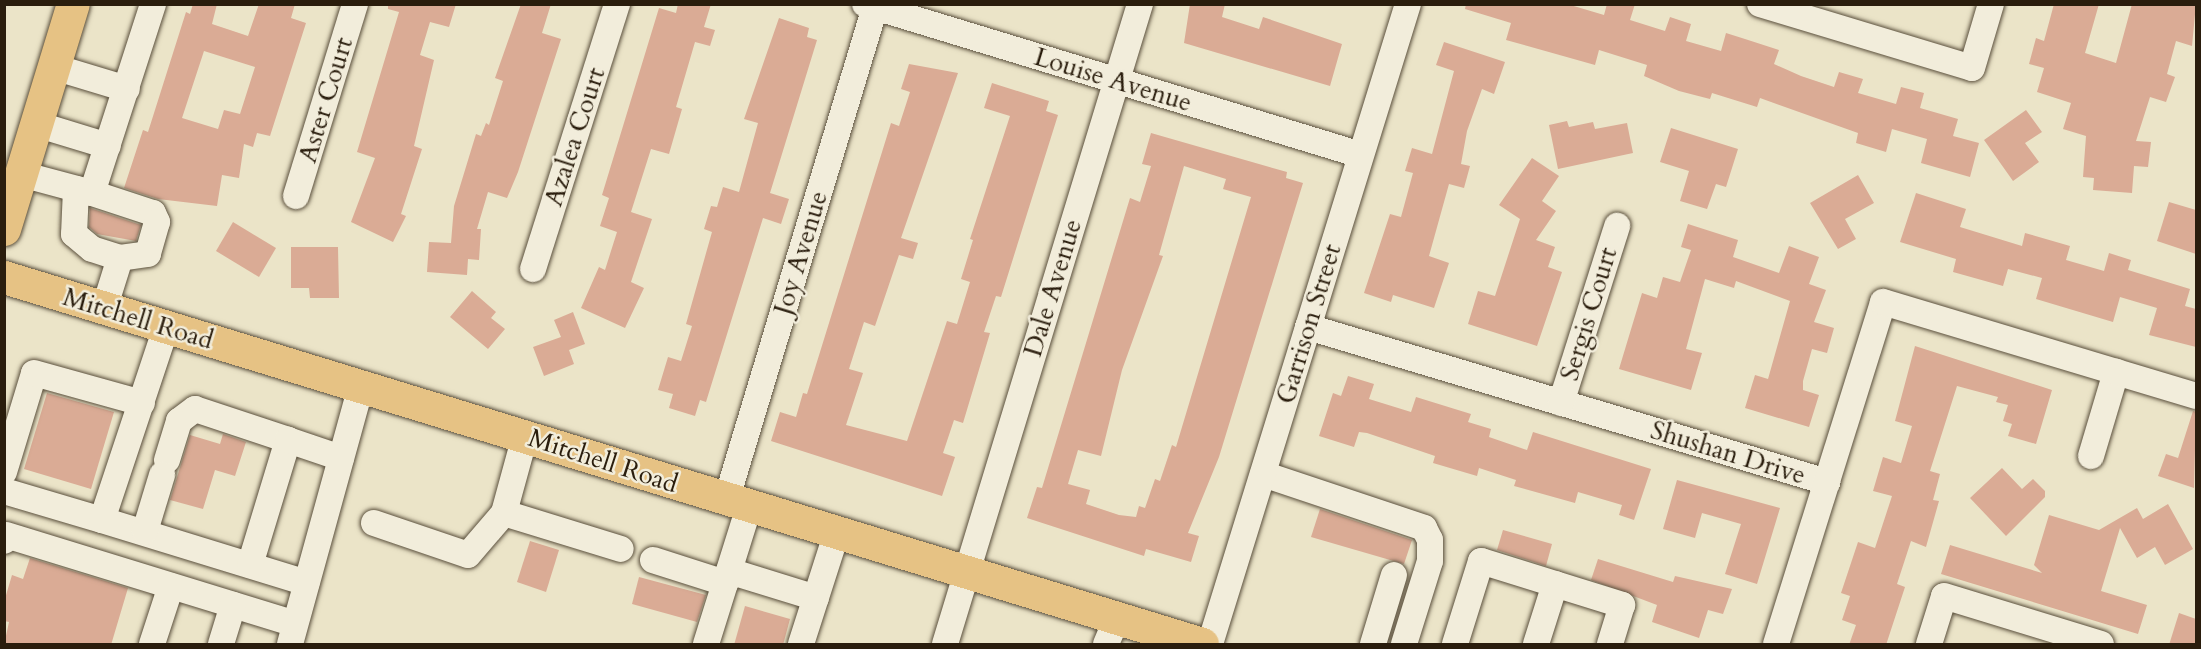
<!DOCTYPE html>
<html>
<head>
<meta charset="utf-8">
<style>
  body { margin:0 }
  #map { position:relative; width:2201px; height:649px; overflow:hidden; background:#ebe4c8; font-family:Cardo,serif }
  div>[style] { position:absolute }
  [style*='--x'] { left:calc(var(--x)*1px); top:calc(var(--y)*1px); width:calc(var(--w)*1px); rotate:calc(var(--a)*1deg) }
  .building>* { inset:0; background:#daab95 }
  .roads { filter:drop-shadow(0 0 2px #5a4f3c) drop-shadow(0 0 2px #5a4f3c) }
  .minor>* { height:26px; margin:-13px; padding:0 13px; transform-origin:13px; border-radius:13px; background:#f2eddb }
  .major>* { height:33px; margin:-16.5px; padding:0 16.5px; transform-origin:16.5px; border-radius:16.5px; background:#e6c284 }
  span { translate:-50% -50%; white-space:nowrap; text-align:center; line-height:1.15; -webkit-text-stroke:5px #f2eddb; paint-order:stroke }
  .street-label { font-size:26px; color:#2a1d0d }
  .frame { position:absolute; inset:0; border:6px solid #2a1d0d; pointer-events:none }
</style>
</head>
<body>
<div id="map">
  <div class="building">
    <i style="clip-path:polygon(evenodd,193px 4px,217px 4px,212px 24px,248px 36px,259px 4px,295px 4px,291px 18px,306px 23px,270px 136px,257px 133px,253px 147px,244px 144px,239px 178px,222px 175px,217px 206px,158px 199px,124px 188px,143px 130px,148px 132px,186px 12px,190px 14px,193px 4px,204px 51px,255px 67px,240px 114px,224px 110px,218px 129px,182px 118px,204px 51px)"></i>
    <i style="clip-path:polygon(388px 4px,456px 4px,449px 27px,430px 22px,420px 55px,434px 60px,414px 146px,422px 149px,401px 214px,406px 216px,393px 242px,351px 222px,375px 158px,357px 152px,399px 12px,388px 9px)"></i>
    <i style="clip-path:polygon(521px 4px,551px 4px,542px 33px,561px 39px,518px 172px,507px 198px,488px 192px,477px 229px,481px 229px,479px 260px,468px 259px,467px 275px,427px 272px,429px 242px,451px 243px,454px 206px,476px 134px,481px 136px,486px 123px,489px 125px,503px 81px,495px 78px)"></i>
    <i style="clip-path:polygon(678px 4px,711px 4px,704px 27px,715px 30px,710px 46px,695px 42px,676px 107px,682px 109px,669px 154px,651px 149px,631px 212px,652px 219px,631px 282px,644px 288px,625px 328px,581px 308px,599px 267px,605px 270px,617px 232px,600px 226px,609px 198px,602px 195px,659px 8px,676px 13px)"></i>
    <i style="clip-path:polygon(1190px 4px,1225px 4px,1222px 17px,1259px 29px,1263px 17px,1342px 44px,1330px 86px,1184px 43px)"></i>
    <i style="clip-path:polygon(1466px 4px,1567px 4px,1604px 15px,1607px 4px,1635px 4px,1630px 20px,1665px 31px,1670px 17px,1691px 24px,1686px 41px,1721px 51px,1726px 33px,1745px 39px,1779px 50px,1774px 64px,1801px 76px,1834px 87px,1839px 72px,1863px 79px,1858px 93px,1896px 104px,1901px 87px,1924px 93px,1920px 108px,1958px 119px,1953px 136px,1979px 143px,1970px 177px,1921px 163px,1927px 139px,1892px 129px,1886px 152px,1856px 143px,1858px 133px,1760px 98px,1757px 107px,1712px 93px,1710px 99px,1679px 91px,1644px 76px,1647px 65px,1599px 50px,1595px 65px,1506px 40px,1511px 23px,1465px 9px)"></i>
    <i style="clip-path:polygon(2054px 4px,2099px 4px,2085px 53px,2116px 63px,2132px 4px,2196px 4px,2192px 46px,2176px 41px,2167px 74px,2175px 77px,2166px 102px,2150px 97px,2136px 141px,2151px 142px,2148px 167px,2134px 166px,2132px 193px,2093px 190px,2094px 178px,2083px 177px,2086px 136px,2063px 129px,2071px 103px,2037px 92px,2044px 68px,2029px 64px,2036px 38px,2044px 41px)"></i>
    <i style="clip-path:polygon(779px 18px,809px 28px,807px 37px,817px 40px,770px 193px,789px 199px,781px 224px,763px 218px,706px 402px,700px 400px,695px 416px,669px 408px,673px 394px,658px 390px,668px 357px,681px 361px,692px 326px,686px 324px,712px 232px,704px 229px,711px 206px,717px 207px,723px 187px,739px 192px,758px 123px,744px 119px)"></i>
    <i style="clip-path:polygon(1444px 42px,1505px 62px,1494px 94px,1482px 89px,1467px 131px,1461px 164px,1470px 166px,1464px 188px,1449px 184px,1429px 256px,1449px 263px,1434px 308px,1393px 295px,1391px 302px,1364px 293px,1390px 214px,1401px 217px,1413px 173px,1405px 171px,1412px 148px,1432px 154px,1454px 71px,1436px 65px)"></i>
    <i style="clip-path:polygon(909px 64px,958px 73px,901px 238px,918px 243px,913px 259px,899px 255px,875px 326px,864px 322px,849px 369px,863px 373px,846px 425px,907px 441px,947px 321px,957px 324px,970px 282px,961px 279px,973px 240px,970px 239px,1010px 116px,984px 108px,992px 83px,1049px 101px,1046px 111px,1058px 115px,1001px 297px,996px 296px,984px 332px,990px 333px,963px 423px,954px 420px,943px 453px,955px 457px,942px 496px,771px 441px,780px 412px,796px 417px,803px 393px,807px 394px,891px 123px,899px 126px,910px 92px,901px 89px)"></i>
    <i style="clip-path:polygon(2026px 110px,2042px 132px,2025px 143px,2039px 162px,2013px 181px,1984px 140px)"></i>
    <i style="clip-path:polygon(1567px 121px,1569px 127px,1593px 122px,1595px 129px,1627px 123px,1633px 153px,1558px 169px,1549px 125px)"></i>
    <i style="clip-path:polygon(1671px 128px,1738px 149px,1726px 187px,1716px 184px,1707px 209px,1680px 201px,1689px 171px,1660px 162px)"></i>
    <i style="clip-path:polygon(evenodd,1151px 133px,1287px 172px,1286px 178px,1303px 183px,1219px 457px,1188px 533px,1199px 536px,1191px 562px,1146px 549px,1144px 556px,1027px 518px,1037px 487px,1042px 488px,1130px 198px,1140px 202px,1151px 166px,1142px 164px,1151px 133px,1184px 166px,1226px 179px,1223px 189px,1251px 197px,1176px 447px,1172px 445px,1160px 481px,1155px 479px,1145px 508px,1139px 506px,1136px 517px,1119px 515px,1086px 504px,1090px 490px,1068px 484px,1078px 450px,1101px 456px,1122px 370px,1163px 256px,1159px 255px,1184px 166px)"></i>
    <i style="clip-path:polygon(1532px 158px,1559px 176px,1542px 201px,1556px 211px,1536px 240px,1555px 247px,1548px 267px,1562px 272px,1537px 346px,1468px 324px,1478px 291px,1495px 296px,1520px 219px,1499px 205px)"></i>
    <i style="clip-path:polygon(1858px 175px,1874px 203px,1845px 219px,1856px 239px,1838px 249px,1810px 203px)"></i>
    <i style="clip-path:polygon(1916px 193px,1966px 209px,1960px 227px,2022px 246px,2025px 233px,2070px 246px,2066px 260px,2104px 271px,2109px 253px,2131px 260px,2128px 270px,2190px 289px,2185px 306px,2196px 309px,2196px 347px,2149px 335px,2157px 308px,2120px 297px,2113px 322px,2036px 299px,2042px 278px,2008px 269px,2003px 286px,1953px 272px,1956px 259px,1900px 242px)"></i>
    <i style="clip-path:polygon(2169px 202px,2196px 210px,2196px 254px,2157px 241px)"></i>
    <i style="clip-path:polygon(90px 208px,141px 225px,136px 241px,97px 234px,89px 227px)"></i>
    <i style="clip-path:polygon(233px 222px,276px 248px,259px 277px,216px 251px)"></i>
    <i style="clip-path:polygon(1688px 224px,1738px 240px,1733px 257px,1779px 273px,1789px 246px,1819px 257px,1809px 284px,1826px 290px,1814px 322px,1834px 328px,1827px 353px,1812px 349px,1803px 381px,1803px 390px,1819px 395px,1809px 427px,1745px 408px,1755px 375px,1768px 379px,1790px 301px,1736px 281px,1734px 288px,1705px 279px,1686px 349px,1702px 353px,1691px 390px,1619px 369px,1642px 293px,1657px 298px,1663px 277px,1680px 282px,1691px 250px,1681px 247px)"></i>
    <i style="clip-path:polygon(291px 247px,338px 247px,339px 298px,310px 298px,309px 288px,291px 288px)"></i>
    <i style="clip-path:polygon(472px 291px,496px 312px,491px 318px,505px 329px,488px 349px,450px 317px)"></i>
    <i style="clip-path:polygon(573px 312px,585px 344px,569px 350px,574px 364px,544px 376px,533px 347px,561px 337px,554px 320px)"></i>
    <i style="clip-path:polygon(1915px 346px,2052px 390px,2036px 444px,2008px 436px,2012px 424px,2003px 421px,2008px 405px,1996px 402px,1998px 397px,1957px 386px,1930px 471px,1940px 474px,1933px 500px,1939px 501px,1926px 547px,1911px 541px,1897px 584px,1905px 587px,1886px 645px,1849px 645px,1856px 625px,1842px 620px,1850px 596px,1841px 593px,1858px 542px,1875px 548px,1892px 496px,1873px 491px,1883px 457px,1901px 463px,1912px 426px,1895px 421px)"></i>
    <i style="clip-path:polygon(1348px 376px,1374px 384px,1369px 399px,1411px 412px,1416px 397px,1471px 414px,1468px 422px,1491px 429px,1489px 437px,1527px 450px,1533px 432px,1651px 469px,1634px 520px,1619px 515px,1622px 505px,1578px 492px,1575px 503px,1514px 486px,1516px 480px,1479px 468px,1477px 476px,1433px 463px,1435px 456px,1367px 433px,1359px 432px,1354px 447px,1319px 436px,1333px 393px,1341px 396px)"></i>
    <i style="clip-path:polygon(47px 393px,114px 412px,91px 489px,24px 469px)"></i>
    <i style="clip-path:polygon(2193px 411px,2196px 412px,2194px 488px,2158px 476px,2166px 454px,2178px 458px)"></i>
    <i style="clip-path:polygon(223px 434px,246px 442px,235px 476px,215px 470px,203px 509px,170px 500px,190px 435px,220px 444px)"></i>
    <i style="clip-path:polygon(2002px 468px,2022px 489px,2033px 479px,2045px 491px,2045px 497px,2006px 536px,1970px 498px)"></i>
    <i style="clip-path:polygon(1677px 480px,1780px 508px,1757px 584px,1725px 574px,1741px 524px,1702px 513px,1695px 538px,1663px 529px)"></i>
    <i style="clip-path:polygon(2168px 504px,2193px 549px,2165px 565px,2155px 547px,2137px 558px,2120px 528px,2101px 591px,2147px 605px,2138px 634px,1941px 574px,1950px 545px,2042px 573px,2034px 565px,2049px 515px,2099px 530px,2137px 508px,2143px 519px)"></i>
    <i style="clip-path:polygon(1320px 509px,1412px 540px,1404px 564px,1311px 537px)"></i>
    <i style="clip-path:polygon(1503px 530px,1552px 544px,1546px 566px,1497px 550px)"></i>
    <i style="clip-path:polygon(530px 541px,559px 550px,546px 592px,517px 582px)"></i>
    <i style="clip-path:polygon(30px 558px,128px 588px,111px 645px,4px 645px,9px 622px,4px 621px,4px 602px,12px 575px,23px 579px)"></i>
    <i style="clip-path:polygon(1598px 559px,1673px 582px,1675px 576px,1732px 589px,1723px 614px,1708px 610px,1699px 638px,1652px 622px,1657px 605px,1591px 580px)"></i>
    <i style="clip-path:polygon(639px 577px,706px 595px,697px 622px,632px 604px)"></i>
    <i style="clip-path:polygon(745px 606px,790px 619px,783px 645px,734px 645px)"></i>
    <i style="clip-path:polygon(2179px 613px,2196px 619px,2196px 645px,2169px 645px)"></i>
  </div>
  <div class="roads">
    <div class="minor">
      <i style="--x:865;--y:4;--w:518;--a:16.93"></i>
      <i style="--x:1760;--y:4;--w:221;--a:16.8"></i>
      <i style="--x:1972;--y:68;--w:67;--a:-73.5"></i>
      <i style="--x:54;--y:67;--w:76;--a:16.8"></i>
      <i style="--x:36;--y:124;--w:75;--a:17"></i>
      <i style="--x:21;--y:174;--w:73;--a:15"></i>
      <i style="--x:92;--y:193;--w:199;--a:-72.1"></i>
      <i style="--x:76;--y:189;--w:45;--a:92.5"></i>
      <i style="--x:74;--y:234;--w:23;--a:40"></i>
      <i style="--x:92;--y:249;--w:29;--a:18"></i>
      <i style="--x:120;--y:258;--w:53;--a:107.4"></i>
      <i style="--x:92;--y:193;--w:64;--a:18.2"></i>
      <i style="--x:153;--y:213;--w:10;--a:66"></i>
      <i style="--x:157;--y:222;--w:33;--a:106"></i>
      <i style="--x:148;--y:254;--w:28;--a:172"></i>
      <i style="--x:296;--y:196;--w:201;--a:-72.9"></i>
      <i style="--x:533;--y:269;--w:278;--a:-72.4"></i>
      <i style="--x:1308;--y:327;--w:542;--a:16.63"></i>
      <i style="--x:1561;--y:403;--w:186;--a:-72.4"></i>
      <i style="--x:525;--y:436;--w:80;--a:105.3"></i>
      <i style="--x:504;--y:513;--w:122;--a:17.1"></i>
      <i style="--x:2091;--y:456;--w:88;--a:-73.4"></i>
      <i style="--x:167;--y:460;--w:41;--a:-72.9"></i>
      <i style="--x:179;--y:421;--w:20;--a:-37"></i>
      <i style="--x:195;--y:409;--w:98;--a:18.4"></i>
      <i style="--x:4;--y:472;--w:103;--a:-73.1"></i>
      <i style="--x:34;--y:373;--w:112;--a:15.5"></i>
      <i style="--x:1263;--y:474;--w:170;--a:18.5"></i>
      <i style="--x:1424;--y:528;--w:13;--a:63"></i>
      <i style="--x:1430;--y:540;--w:21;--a:90"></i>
      <i style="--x:1430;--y:561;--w:87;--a:107.4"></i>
      <i style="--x:4;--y:491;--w:102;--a:16.5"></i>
      <i style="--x:102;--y:520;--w:202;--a:-71.6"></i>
      <i style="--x:726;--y:501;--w:519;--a:-73.21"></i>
      <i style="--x:102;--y:520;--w:214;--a:17.1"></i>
      <i style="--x:374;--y:523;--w:99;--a:18.8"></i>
      <i style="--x:468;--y:555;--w:55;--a:-49.4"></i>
      <i style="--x:145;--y:531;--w:59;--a:-73.1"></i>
      <i style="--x:4;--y:541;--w:6;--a:-72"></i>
      <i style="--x:6;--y:535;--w:302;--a:17.1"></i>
      <i style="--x:653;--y:560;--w:76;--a:17.7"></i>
      <i style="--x:250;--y:565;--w:131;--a:-73.1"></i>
      <i style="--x:288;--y:440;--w:56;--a:18.8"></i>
      <i style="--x:729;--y:571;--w:91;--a:17.2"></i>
      <i style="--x:152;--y:644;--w:61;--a:-71.9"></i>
      <i style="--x:221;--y:644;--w:41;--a:-72.9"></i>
      <i style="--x:290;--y:644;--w:267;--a:-74.6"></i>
      <i style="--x:706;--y:644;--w:144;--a:-72.6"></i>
      <i style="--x:801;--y:644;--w:114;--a:-72.2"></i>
      <i style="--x:945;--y:644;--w:669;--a:-73.05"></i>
      <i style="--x:1106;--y:644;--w:28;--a:-67"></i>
      <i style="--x:1210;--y:644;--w:670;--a:-72.81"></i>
      <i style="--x:1373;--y:644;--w:72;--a:-73.1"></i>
      <i style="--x:1455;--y:644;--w:87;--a:-72.6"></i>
      <i style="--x:1481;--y:561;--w:148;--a:17.3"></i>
      <i style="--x:1622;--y:605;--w:41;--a:107.1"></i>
      <i style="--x:1536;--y:644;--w:63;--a:-72.4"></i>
      <i style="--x:1776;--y:644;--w:358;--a:-72.6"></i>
      <i style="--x:1883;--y:302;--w:327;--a:16.7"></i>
      <i style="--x:1929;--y:644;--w:50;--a:-72.6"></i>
      <i style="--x:1944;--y:596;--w:164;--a:17"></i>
    </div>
    <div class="major">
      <i style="--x:4;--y:229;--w:235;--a:-73"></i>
      <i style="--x:4;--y:277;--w:1253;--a:17.03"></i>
    </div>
  </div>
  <div class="street-label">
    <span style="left:1113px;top:80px;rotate:17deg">Louise Avenue</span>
    <span style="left:326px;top:100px;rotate:-73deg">Aster Court</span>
    <span style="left:575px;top:137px;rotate:-72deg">Azalea Court</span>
    <span style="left:801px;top:253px;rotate:-73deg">Joy Avenue</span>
    <span style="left:1053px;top:288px;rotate:-73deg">Dale Avenue</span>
    <span style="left:1589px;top:314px;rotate:-73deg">Sergis Court</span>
    <span style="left:138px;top:319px;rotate:17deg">Mitchell Road</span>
    <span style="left:1309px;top:324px;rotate:-73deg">Garrison Street</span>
    <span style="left:1728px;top:453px;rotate:17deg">Shushan Drive</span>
    <span style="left:603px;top:461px;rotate:18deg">Mitchell Road</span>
  </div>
  <div class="frame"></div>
</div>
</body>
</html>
